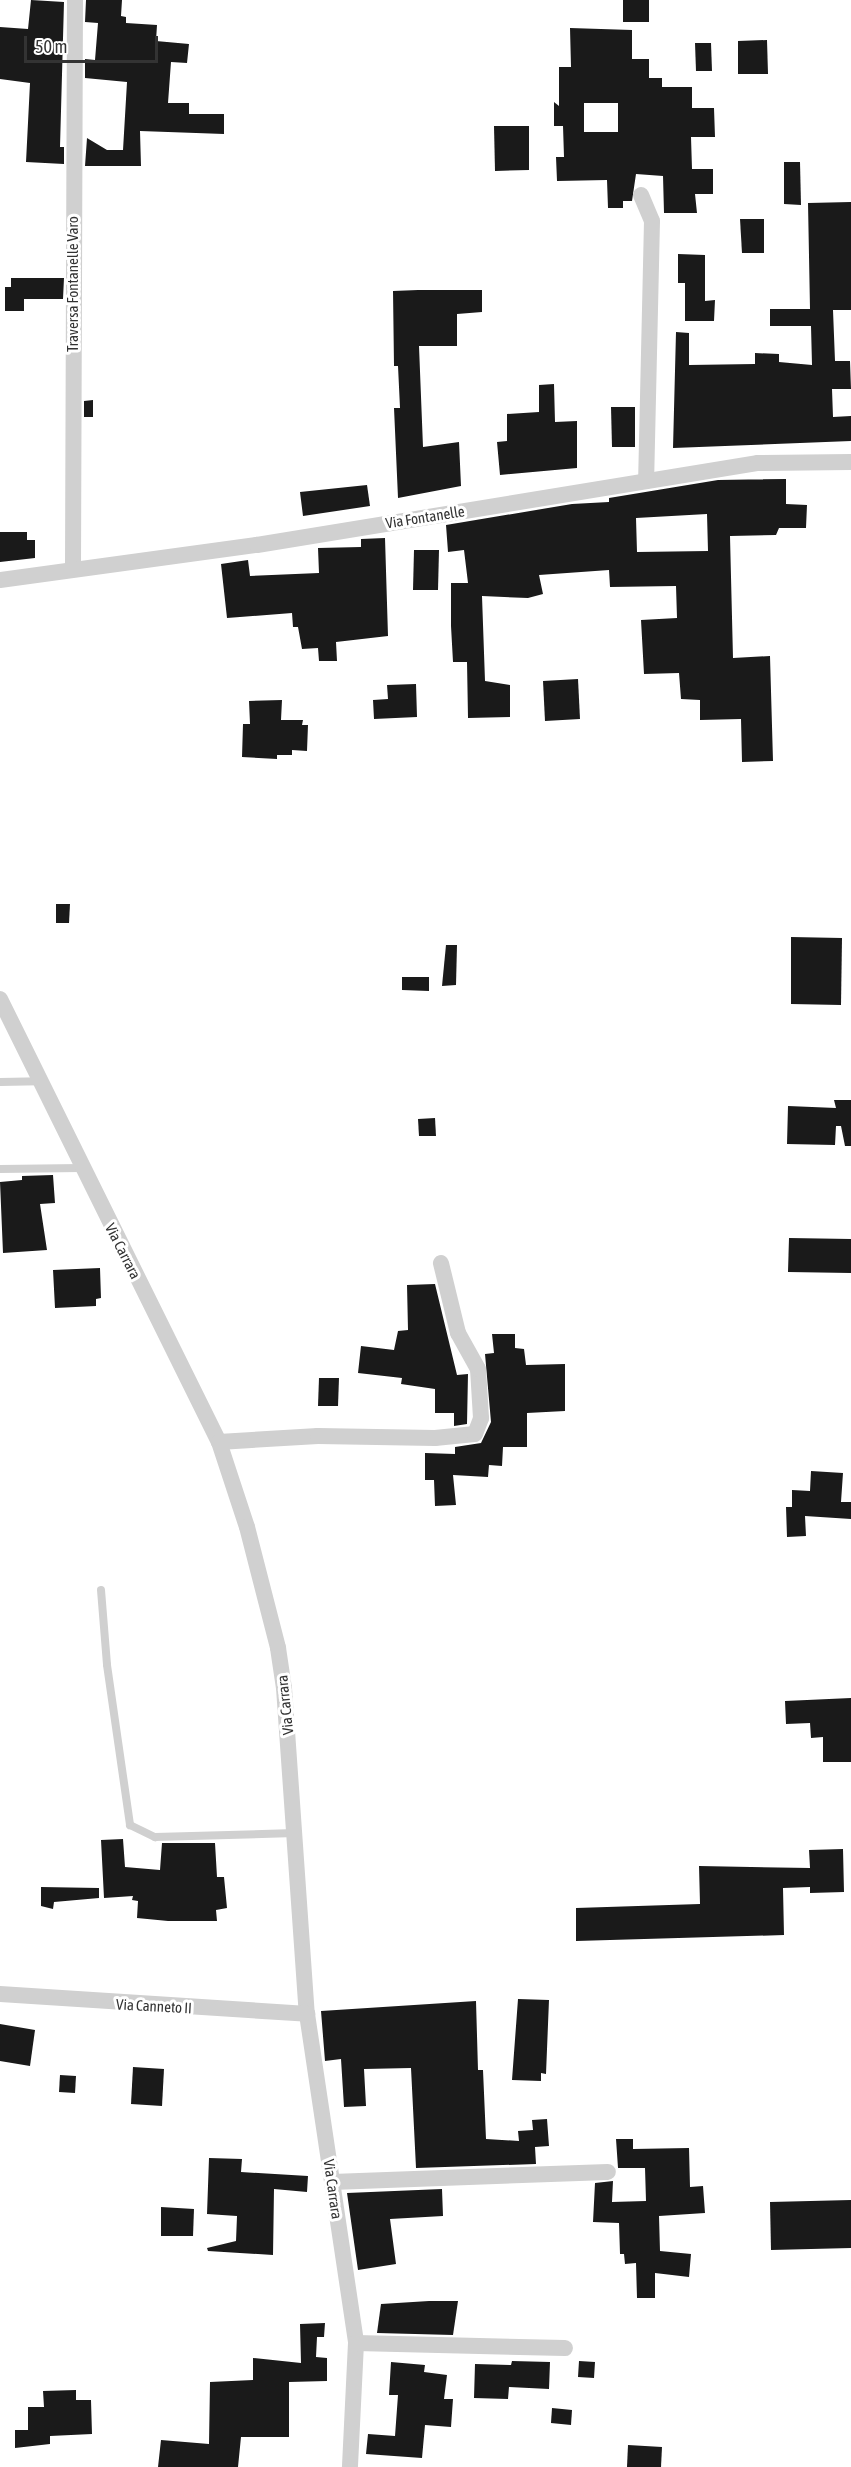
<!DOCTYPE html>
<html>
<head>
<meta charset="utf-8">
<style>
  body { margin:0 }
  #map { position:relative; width:851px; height:2467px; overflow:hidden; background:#fff; font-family:"Asap Condensed",sans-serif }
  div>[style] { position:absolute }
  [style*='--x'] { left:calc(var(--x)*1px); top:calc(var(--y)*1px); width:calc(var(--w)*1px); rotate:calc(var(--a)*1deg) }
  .building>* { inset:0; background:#1a1a1a }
  .service>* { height:8px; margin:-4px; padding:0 4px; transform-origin:4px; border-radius:4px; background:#d0d0d0 }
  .minor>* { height:16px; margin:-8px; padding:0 8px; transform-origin:8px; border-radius:8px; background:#d0d0d0 }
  span { translate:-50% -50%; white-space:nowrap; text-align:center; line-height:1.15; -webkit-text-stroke:6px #fff; paint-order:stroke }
  .street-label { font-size:15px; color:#333 }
  .scale { position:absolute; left:24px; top:36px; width:134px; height:27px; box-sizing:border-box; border:3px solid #333; border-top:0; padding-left:8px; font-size:18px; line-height:21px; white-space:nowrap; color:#333; -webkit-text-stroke:4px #fff; paint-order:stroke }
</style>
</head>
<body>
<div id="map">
  <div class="building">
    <i style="clip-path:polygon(31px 0,64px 2px,60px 147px,64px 147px,64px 164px,26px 162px,30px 83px,0 79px,0 27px,28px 29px)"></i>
    <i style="clip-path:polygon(86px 0,122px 0,121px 16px,126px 17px,126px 23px,157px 25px,156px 41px,189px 44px,187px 63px,171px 62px,168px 103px,189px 103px,189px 114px,224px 114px,224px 134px,140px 131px,141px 166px,85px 166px,87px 138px,107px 150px,123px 150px,127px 82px,85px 78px,85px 59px,95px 60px,98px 23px,85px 22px)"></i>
    <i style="clip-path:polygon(623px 0,649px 0,649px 22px,623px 22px)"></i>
    <i style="clip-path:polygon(evenodd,570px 28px,632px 30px,632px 59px,649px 59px,649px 78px,662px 78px,662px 87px,692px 87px,692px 108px,714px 108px,715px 137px,691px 137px,692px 169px,713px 169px,713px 194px,695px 194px,697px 213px,664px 213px,663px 176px,636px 174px,632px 201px,623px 201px,623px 208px,608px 208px,607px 180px,557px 181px,556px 157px,564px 157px,563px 126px,554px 126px,554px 102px,559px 106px,559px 67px,571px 67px,570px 28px,584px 103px,618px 103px,618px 132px,584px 132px,584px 103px)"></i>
    <i style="clip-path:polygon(767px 40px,768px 74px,738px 74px,738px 41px)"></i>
    <i style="clip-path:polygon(695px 43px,711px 43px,712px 71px,696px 71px)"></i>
    <i style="clip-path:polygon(494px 126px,529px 126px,529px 170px,495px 171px)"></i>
    <i style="clip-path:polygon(784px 162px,800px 162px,801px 205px,784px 204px)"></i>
    <i style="clip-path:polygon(851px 202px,851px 310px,833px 310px,835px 361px,850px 361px,851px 389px,832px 389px,833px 417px,851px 416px,851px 441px,673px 448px,676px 332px,689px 333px,689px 365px,755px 364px,755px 353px,779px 354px,779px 362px,812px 365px,811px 326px,770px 326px,770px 309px,810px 309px,808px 203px)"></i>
    <i style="clip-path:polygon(740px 219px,764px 219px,764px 253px,742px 253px)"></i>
    <i style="clip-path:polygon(678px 254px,705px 255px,705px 301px,715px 300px,714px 321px,685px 321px,685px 283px,678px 283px)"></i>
    <i style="clip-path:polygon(11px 278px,64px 278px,63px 299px,24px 299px,24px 311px,5px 311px,5px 287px,11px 287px)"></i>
    <i style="clip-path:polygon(418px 290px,482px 290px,482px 312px,457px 314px,457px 346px,419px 346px,423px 447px,459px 442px,461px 486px,398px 498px,394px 408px,400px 408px,398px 366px,394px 366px,393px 291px)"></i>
    <i style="clip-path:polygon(554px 384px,555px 422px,577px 421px,577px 468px,500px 475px,497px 442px,507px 441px,507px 414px,539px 412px,539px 385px)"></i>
    <i style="clip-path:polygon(93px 400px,93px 417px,84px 417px,84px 401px)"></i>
    <i style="clip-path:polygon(611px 407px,635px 407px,635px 447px,612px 447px)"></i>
    <i style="clip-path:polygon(evenodd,786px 479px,786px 504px,807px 505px,806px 528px,779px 528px,776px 535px,730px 536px,733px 658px,770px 656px,773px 761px,742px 762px,741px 719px,700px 720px,700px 700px,681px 699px,679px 673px,644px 674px,641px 620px,677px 618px,676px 586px,610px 587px,609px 570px,539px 575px,543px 594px,528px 598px,482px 596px,485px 681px,510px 685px,510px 717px,468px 718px,467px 662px,453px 662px,451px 626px,451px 583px,468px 583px,464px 550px,448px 552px,446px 525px,572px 504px,609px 502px,609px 498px,718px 480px,786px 479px,707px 514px,708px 551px,637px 552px,636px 518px,707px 514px)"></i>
    <i style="clip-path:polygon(367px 485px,370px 506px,303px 516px,300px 492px)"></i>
    <i style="clip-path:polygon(0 532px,27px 532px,27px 540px,35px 540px,35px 558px,0 562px)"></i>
    <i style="clip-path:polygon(385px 538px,388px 636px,336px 642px,337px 661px,319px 661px,318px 648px,302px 649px,298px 627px,293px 627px,292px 613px,227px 618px,221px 564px,248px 560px,250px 576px,319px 573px,318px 548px,361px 547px,361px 539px)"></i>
    <i style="clip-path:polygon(414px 550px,439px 550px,438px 590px,413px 590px)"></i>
    <i style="clip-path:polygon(578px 679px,580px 719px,545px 721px,543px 681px)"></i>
    <i style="clip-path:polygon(416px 684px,417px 717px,374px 719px,373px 700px,388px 699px,387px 685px)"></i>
    <i style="clip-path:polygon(282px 700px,281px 720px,303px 720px,302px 725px,308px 725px,307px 751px,292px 750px,292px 755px,277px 755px,277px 759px,242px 757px,243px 724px,250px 724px,249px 701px)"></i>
    <i style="clip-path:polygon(56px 904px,70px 904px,69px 923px,56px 923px)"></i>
    <i style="clip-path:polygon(791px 937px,842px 938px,841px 1005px,791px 1004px)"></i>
    <i style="clip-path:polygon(446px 945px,457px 945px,456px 985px,442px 986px)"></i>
    <i style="clip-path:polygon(402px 977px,429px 977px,429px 991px,402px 990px)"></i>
    <i style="clip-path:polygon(834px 1100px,851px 1100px,851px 1146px,845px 1146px,841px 1126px,836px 1126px,835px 1145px,787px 1144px,788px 1106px,836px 1108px)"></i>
    <i style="clip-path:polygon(435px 1118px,436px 1136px,419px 1136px,418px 1119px)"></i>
    <i style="clip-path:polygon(53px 1175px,55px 1203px,40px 1204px,47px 1250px,3px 1253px,0 1182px,22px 1180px,22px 1176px)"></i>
    <i style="clip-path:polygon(789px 1238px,851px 1239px,851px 1273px,788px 1272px)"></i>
    <i style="clip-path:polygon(100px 1268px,101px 1298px,96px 1299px,96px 1306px,55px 1308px,53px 1270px)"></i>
    <i style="clip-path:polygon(435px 1284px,457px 1375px,468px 1374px,467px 1424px,454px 1426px,454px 1413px,435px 1413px,435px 1389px,401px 1384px,402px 1378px,358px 1373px,361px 1346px,394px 1350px,398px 1331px,408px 1330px,407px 1285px)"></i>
    <i style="clip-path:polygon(492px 1334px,515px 1334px,515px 1348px,524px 1349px,526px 1365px,565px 1364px,565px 1411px,527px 1413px,527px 1447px,503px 1447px,502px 1466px,489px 1465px,488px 1477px,453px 1475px,456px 1505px,435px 1506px,434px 1480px,425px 1480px,425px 1453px,455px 1454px,455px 1447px,481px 1443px,491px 1422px,485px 1354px,494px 1353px)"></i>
    <i style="clip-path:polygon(319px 1378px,339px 1378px,338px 1406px,318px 1406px)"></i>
    <i style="clip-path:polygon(811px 1471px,843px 1473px,841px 1502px,851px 1502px,851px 1519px,805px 1516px,806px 1536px,787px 1537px,786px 1507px,792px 1507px,792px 1490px,810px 1491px)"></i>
    <i style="clip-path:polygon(851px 1698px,851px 1762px,823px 1762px,823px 1737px,811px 1738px,810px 1723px,786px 1724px,785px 1701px)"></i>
    <i style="clip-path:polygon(123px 1839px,125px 1867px,160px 1870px,162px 1843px,215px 1843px,217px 1877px,224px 1877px,227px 1908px,216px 1910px,217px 1921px,168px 1921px,137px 1918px,138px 1901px,132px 1900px,133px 1896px,104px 1898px,101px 1840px)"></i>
    <i style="clip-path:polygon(843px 1849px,844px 1892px,810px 1893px,810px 1887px,783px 1888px,784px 1935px,576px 1941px,576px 1908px,700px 1904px,699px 1866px,810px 1868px,809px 1850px)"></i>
    <i style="clip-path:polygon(41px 1887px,99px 1888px,99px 1898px,54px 1902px,53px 1909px,41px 1906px)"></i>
    <i style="clip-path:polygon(518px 1999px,549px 2000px,546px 2074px,541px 2073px,541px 2081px,512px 2080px)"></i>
    <i style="clip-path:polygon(476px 2001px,478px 2070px,483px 2070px,486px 2139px,519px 2141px,518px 2131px,533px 2130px,532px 2120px,547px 2119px,549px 2146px,535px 2147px,536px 2164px,416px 2168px,411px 2068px,364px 2069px,366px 2106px,344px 2107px,341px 2059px,325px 2061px,321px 2011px)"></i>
    <i style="clip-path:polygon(0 2024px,35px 2030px,30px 2066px,0 2061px)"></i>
    <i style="clip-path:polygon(133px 2067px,164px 2069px,162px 2106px,131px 2104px)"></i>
    <i style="clip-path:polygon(60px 2075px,76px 2076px,75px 2093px,59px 2092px)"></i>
    <i style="clip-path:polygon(616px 2139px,633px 2139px,633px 2149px,689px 2148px,690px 2187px,703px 2186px,705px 2213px,659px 2216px,660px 2251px,691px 2254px,689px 2277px,655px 2273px,655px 2298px,637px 2298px,636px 2263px,625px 2264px,624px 2254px,620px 2254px,619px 2223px,593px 2222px,595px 2183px,613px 2181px,612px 2202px,646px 2201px,645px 2168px,618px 2168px)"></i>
    <i style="clip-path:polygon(209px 2158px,242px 2159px,241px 2172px,308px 2176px,307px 2192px,274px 2189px,273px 2255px,208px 2251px,207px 2248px,236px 2241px,237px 2216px,207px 2214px)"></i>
    <i style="clip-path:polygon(442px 2189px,443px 2216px,390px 2219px,396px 2264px,358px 2270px,347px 2193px)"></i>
    <i style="clip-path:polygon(851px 2200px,851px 2248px,771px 2250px,770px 2202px)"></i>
    <i style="clip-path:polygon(161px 2207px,194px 2209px,193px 2236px,161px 2236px)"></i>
    <i style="clip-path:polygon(429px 2301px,458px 2301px,453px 2335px,377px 2333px,381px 2304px)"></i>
    <i style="clip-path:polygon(325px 2323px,324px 2337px,317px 2337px,316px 2357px,327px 2358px,327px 2381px,289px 2382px,289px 2437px,241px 2437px,238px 2467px,158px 2467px,161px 2440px,209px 2444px,210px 2382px,253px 2380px,253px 2358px,301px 2363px,300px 2324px)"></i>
    <i style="clip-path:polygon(512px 2361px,550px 2362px,549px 2389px,509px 2387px,508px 2399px,474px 2398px,475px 2364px,511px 2365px)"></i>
    <i style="clip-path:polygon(579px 2361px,595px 2362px,594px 2378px,578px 2377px)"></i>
    <i style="clip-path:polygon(391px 2362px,425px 2365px,424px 2372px,447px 2375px,444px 2399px,453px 2399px,451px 2427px,425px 2425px,422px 2458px,366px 2454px,368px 2434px,395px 2436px,398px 2395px,389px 2395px)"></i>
    <i style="clip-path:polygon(76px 2390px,76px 2400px,91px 2400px,92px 2434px,50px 2436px,50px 2444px,15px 2448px,15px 2430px,28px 2430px,28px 2407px,44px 2407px,43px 2391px)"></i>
    <i style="clip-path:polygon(552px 2408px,572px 2410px,571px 2425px,551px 2423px)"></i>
    <i style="clip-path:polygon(628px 2445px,662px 2447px,661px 2467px,627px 2467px)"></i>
  </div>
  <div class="service">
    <i style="--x:0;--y:1082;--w:39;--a:-1"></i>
    <i style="--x:0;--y:1169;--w:81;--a:-0.7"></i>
    <i style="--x:101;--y:1590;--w:75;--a:85.4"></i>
    <i style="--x:107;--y:1665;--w:162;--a:81.8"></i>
    <i style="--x:130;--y:1825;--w:28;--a:26"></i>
    <i style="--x:155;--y:1837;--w:140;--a:-1.6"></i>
  </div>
  <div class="minor">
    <i style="--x:641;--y:195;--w:28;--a:67"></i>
    <i style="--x:652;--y:221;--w:260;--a:91.3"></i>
    <i style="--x:73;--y:568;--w:568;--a:-89.8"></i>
    <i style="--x:0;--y:580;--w:259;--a:-7.8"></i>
    <i style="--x:257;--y:545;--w:508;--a:-9.3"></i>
    <i style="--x:758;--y:463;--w:93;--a:-0.6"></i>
    <i style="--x:0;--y:999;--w:494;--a:63.7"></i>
    <i style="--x:219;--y:1442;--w:89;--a:71.8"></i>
    <i style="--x:247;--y:1527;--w:125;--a:75.6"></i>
    <i style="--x:278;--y:1648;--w:40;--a:81.5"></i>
    <i style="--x:284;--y:1688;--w:327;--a:86"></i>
    <i style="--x:307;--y:2014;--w:333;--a:81.5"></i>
    <i style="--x:356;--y:2343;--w:124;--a:92.8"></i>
    <i style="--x:219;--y:1442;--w:99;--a:-3.5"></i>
    <i style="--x:318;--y:1436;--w:117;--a:1"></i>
    <i style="--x:435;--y:1438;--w:40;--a:-5.7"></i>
    <i style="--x:475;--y:1434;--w:17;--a:-69"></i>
    <i style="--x:481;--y:1418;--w:49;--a:-93.5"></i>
    <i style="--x:478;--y:1369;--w:41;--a:-119.1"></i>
    <i style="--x:458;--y:1333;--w:72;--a:-103.7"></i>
    <i style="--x:0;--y:1994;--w:308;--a:3.7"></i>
    <i style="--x:332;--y:2182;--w:276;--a:-2.1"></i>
    <i style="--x:356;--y:2343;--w:209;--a:1.4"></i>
  </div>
  <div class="street-label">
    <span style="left:73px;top:284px;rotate:-90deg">Traversa Fontanelle Varo</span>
    <span style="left:425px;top:517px;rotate:-9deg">Via Fontanelle</span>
    <span style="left:123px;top:1251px;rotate:63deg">Via Carrara</span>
    <span style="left:285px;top:1705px;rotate:-96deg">Via Carrara</span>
    <span style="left:154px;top:2006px;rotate:3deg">Via Canneto II</span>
    <span style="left:333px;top:2189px;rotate:82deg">Via Carrara</span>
  </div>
  <div class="scale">50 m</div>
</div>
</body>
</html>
